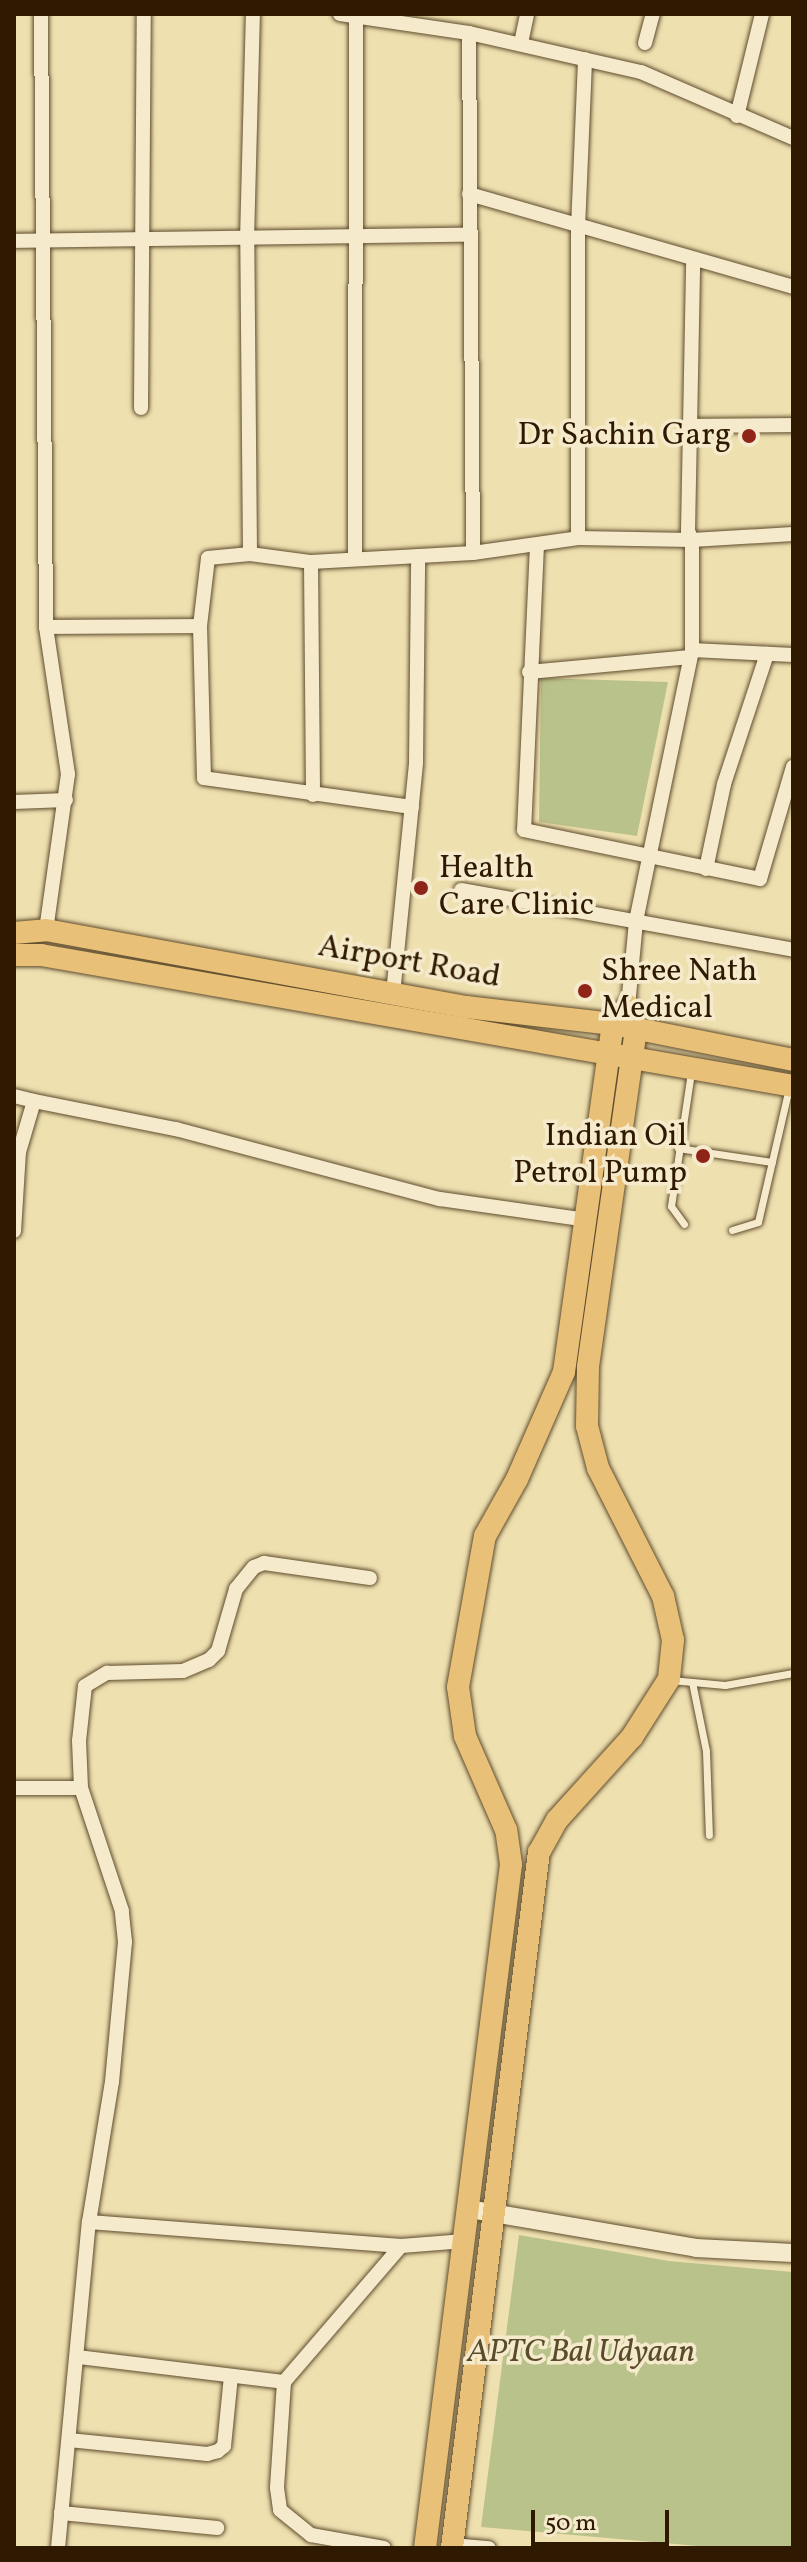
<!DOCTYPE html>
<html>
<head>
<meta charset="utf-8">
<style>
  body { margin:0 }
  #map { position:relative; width:807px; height:2562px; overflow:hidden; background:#efe0b0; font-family:Vollkorn,serif }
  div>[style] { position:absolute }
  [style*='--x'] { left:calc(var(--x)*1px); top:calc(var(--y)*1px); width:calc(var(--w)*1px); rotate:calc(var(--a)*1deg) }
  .green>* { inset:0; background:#bac28b }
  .roads { filter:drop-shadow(0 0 2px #5f4c2d) drop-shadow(0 0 2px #5f4c2d) }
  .service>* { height:7px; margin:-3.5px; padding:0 3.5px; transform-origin:3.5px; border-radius:3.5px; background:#f5ebcc }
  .minor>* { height:14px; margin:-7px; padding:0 7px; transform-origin:7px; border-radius:7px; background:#f5ebcc }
  .tertiary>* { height:18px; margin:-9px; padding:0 9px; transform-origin:9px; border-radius:9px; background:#f5ebcc }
  .primary>* { height:22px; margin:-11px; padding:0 11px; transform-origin:11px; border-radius:11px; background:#e8c078 }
  .dots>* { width:22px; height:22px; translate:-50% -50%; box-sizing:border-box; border:4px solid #f5ebcc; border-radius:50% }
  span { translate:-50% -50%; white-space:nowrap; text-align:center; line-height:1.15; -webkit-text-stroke:7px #f5ebcc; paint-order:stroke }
  .poi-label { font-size:32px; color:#2f1a01 }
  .right { translate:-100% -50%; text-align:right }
  .left { translate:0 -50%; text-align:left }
  .street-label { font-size:32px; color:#2f1a01 }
  .park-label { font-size:32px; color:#594c2a; font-style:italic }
  .frame { position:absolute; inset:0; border:16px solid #2f1a01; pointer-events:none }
  .scale { position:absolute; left:531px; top:2510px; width:138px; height:36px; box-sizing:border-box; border:4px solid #2f1a01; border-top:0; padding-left:10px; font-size:24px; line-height:28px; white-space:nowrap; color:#2f1a01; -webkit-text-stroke:6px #f5ebcc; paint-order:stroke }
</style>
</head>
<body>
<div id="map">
  <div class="green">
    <i style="clip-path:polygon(541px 678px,668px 682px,637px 836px,539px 822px)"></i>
    <i style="clip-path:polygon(519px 2235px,669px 2261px,793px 2272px,793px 2548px,721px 2548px,481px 2527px)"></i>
  </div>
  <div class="roads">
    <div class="service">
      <i style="--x:678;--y:1148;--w:95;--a:8.5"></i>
      <i style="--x:684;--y:1224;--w:22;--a:-126"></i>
      <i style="--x:671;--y:1206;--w:135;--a:-81.5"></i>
      <i style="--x:732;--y:1230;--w:27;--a:-17"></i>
      <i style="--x:758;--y:1222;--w:138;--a:-77"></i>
      <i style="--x:671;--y:1680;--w:54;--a:5.3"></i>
      <i style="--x:725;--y:1685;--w:69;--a:-10"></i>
      <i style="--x:692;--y:1682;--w:70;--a:78.5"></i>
      <i style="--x:706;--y:1751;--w:84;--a:88"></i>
    </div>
    <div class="minor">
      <i style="--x:41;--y:14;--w:613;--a:89.53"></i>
      <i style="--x:46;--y:627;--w:149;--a:81.5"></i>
      <i style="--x:68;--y:774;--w:158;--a:98"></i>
      <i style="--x:340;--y:14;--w:130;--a:8.4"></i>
      <i style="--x:469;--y:33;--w:176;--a:12.8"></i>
      <i style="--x:641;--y:72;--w:166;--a:23.5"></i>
      <i style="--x:469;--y:33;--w:520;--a:89.56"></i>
      <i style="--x:521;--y:43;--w:30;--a:-78"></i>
      <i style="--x:645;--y:43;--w:30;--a:-75"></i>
      <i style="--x:737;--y:116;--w:105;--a:-76.2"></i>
      <i style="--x:469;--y:194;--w:337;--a:16"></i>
      <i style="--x:14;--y:241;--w:455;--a:-0.8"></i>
      <i style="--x:141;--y:408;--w:394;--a:-89.6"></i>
      <i style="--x:688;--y:426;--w:105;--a:-0.5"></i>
      <i style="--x:578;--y:538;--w:310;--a:-90"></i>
      <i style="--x:578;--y:228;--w:169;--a:-87.6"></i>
      <i style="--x:537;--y:545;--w:285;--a:92.6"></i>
      <i style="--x:524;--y:830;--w:241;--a:11.7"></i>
      <i style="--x:760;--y:879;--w:117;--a:-73.6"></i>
      <i style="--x:250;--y:554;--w:314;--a:-90.5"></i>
      <i style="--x:247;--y:240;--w:226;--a:-88.5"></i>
      <i style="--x:355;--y:556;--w:540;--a:-89.89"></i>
      <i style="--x:311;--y:562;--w:233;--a:89.5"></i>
      <i style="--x:46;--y:627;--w:154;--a:-0.4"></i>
      <i style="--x:692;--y:650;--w:101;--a:2.8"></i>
      <i style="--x:529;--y:672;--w:162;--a:-5.3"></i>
      <i style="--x:14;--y:802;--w:52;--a:-2.2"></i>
      <i style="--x:412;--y:807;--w:210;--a:-172.1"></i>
      <i style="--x:204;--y:778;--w:152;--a:-91.5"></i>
      <i style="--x:200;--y:626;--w:68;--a:-83.3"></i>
      <i style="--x:208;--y:558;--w:42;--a:-5.4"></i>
      <i style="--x:250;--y:554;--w:62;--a:7.5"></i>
      <i style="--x:311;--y:562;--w:162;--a:-3.2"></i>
      <i style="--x:473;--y:553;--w:106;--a:-8.1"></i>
      <i style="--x:578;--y:538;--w:114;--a:1"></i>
      <i style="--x:692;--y:540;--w:101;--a:-3.4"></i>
      <i style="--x:706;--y:869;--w:87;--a:-78"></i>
      <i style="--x:724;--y:784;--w:137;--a:-71.7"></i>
      <i style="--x:461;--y:890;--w:337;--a:10.2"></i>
      <i style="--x:393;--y:994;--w:233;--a:-84.3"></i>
      <i style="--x:416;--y:762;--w:206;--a:-89.4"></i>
      <i style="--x:628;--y:1006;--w:85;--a:-84.6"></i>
      <i style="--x:636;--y:921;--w:277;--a:-78.3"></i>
      <i style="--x:692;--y:650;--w:110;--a:-90"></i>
      <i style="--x:692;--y:540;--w:10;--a:-114"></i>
      <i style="--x:688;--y:531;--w:270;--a:-88.9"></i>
      <i style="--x:14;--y:1096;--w:21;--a:14"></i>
      <i style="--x:14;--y:1231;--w:79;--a:-86.4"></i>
      <i style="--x:19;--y:1152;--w:53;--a:-73.6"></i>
      <i style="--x:34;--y:1101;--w:145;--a:11.2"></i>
      <i style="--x:176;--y:1129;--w:273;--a:14.9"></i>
      <i style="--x:440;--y:1199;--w:148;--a:8.1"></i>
      <i style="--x:14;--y:1788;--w:67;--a:0"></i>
      <i style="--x:89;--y:2222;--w:313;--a:4.4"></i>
      <i style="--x:401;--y:2246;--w:64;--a:-4.5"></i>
      <i style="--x:78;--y:2357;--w:208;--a:6.9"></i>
      <i style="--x:284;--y:2382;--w:179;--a:-49.3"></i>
      <i style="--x:284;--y:2382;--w:106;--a:93.8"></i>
      <i style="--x:277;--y:2488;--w:22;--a:82"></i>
      <i style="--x:280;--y:2510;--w:40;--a:39"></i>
      <i style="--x:311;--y:2535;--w:74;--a:10.1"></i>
      <i style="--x:69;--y:2440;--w:139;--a:5.8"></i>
      <i style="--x:207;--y:2454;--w:11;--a:-15"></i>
      <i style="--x:218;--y:2451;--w:8;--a:-40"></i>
      <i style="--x:224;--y:2446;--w:70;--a:-84.3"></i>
      <i style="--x:61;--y:2513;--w:157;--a:5.5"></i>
      <i style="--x:452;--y:2545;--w:37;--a:5"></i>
      <i style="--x:58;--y:2548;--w:327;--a:-84.6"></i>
      <i style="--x:89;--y:2222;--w:142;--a:-80.7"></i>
      <i style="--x:112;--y:2082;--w:141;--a:-84.7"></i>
      <i style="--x:125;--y:1942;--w:31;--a:-96"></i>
      <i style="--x:122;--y:1911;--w:130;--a:-108.4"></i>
      <i style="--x:81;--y:1788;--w:47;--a:-92.4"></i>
      <i style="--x:79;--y:1741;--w:55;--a:-83.8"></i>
      <i style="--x:85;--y:1686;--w:26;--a:-31"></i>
      <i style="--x:107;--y:1673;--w:76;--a:-1.5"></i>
      <i style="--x:183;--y:1671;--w:28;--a:-23"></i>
      <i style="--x:209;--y:1660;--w:13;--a:-45"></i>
      <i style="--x:218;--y:1651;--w:65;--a:-73.8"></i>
      <i style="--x:236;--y:1589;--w:28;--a:-51"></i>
      <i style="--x:254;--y:1567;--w:11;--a:-22"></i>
      <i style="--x:264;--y:1563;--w:107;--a:8.1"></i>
    </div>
    <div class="tertiary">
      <i style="--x:469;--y:2209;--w:230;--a:9.7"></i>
      <i style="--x:696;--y:2248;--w:97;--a:3"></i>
    </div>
    <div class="primary">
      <i style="--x:14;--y:933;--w:32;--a:-5"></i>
      <i style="--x:46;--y:930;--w:427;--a:10.4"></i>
      <i style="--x:466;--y:1007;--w:148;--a:6.6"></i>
      <i style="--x:613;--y:1024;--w:184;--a:11.3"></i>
      <i style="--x:14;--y:955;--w:27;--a:0"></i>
      <i style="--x:41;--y:955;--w:763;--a:9.88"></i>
      <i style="--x:425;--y:2548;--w:689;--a:-82.83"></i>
      <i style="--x:511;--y:1864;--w:34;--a:-98"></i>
      <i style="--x:506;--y:1830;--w:103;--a:-113.6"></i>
      <i style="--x:465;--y:1736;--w:49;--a:-98.1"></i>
      <i style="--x:458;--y:1687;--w:153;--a:-79.9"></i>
      <i style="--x:485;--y:1536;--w:65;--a:-60.7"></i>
      <i style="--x:517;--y:1479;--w:117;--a:-66.3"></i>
      <i style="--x:564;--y:1372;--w:351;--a:-82"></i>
      <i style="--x:613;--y:1024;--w:23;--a:-50"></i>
      <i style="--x:628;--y:1006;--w:24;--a:71"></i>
      <i style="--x:636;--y:1029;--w:342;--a:98.1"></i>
      <i style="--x:588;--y:1368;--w:58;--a:91"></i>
      <i style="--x:587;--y:1426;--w:43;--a:75.3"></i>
      <i style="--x:598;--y:1468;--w:144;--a:63.1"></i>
      <i style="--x:663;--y:1596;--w:45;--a:77.2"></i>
      <i style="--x:673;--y:1640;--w:39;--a:96"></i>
      <i style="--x:669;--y:1679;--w:69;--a:122.5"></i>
      <i style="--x:632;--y:1737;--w:112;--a:132.1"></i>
      <i style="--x:557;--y:1820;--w:37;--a:119"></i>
      <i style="--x:539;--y:1852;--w:701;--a:97.13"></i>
    </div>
  </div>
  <div class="dots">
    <i style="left:749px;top:436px;background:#8f2418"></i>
    <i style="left:421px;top:888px;background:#8f2418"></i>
    <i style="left:585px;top:991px;background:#8f2418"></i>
    <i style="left:703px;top:1156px;background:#8f2418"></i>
  </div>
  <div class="poi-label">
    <span class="right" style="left:731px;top:436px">Dr Sachin Garg</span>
    <span class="left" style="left:439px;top:888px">Health<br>Care Clinic</span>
    <span class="left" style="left:601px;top:991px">Shree Nath<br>Medical</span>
    <span class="right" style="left:687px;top:1156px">Indian Oil<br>Petrol Pump</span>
  </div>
  <div class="street-label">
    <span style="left:409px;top:963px;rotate:10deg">Airport Road</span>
  </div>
  <div class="park-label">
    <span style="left:581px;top:2353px">APTC Bal Udyaan</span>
  </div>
  <div class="frame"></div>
  <div class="scale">50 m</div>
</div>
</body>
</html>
